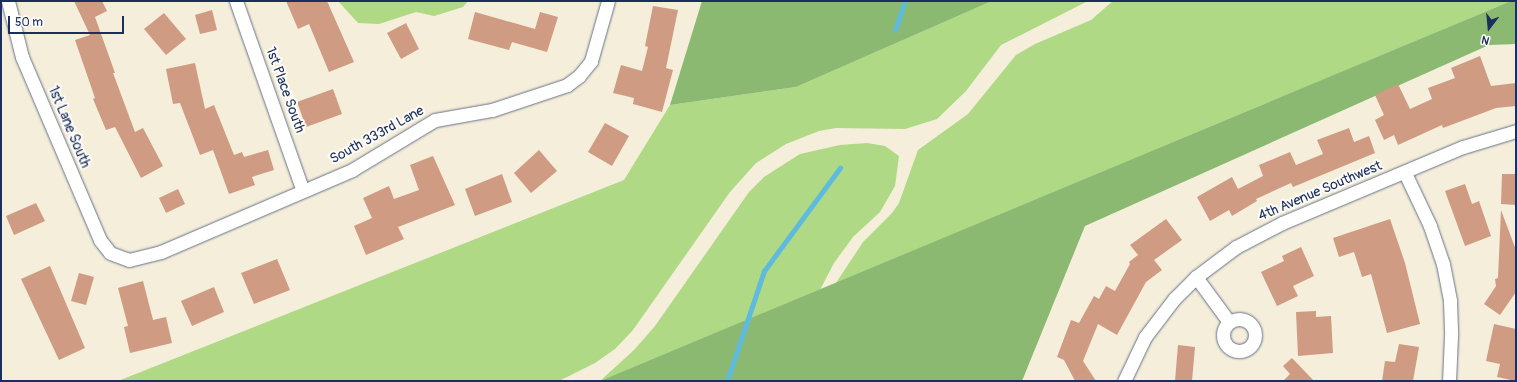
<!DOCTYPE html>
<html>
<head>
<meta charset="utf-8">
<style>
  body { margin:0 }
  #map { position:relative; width:1517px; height:382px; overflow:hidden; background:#f4eeda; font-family:Pangolin,sans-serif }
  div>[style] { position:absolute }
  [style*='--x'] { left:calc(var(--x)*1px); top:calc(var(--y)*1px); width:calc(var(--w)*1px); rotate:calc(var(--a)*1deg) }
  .green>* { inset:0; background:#afd984 }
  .forest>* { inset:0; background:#8bb972 }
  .stream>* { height:4.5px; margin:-2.25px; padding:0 2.25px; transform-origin:2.25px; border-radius:2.25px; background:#5fbbdd }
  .building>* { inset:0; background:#cf9b82 }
  .roads { filter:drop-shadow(0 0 1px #677289) drop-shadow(0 0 1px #677289) }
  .street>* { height:13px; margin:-6.5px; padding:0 6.5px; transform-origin:6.5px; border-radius:6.5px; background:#fff }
  .street>.ring { margin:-6.5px; padding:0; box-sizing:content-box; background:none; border:13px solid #fff; border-radius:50% }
  span { translate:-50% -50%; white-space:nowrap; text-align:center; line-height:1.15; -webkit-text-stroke:4px #fdfcf7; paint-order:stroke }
  .street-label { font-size:14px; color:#1b2f5e }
  .frame { position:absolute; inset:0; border:2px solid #1b2f5e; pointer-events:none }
  .north { position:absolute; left:1469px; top:8px; width:40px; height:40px; -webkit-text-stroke:3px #fdfcf7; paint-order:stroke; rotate:196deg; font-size:11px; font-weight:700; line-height:16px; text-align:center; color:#1b2f5e }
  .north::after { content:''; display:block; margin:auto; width:14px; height:18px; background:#1b2f5e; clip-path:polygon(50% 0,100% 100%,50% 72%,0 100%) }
  .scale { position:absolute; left:8px; top:16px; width:116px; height:18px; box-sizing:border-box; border:2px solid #1b2f5e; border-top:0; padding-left:5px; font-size:12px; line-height:14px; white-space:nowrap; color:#1b2f5e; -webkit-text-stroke:3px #fdfcf7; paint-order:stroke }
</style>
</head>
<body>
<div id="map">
  <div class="green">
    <i style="clip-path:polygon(338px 1px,468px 1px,463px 7px,434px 16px,416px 12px,379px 24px,358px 23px)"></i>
    <i style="clip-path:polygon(992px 1px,1088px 1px,1001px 45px,966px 91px,937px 119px,905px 129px,836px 128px,819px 131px,786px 144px,756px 163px,730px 192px,633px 330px,615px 349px,595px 363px,559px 381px,118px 381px,624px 180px,670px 105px,796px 87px)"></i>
    <i style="clip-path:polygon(1113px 1px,1511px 1px,836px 283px,863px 242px,892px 213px,899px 203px,918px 150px,968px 114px,1016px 55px,1035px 44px,1091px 20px)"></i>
    <i style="clip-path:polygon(867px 143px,885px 146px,899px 156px,895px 186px,880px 212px,853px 237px,834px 263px,820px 290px,600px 381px,634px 350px,655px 326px,749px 192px,764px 177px,800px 154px,840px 145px)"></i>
  </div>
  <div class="forest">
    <i style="clip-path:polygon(702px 1px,992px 1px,796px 87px,670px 105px)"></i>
    <i style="clip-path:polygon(1511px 1px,1516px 1px,1516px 44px,1489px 45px,1085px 226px,1022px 381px,600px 381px)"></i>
  </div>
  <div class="stream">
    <i style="--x:895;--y:30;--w:31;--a:-71"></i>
    <i style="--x:727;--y:381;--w:116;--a:-71.4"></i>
    <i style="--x:764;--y:271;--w:128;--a:-53.6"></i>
  </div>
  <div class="building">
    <i style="clip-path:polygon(74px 1px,102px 1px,107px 11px,95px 17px,115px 73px,113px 73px,135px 132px,143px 128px,163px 166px,141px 178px,115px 127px,106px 130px,93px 99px,95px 98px,75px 40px,90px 35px)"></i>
    <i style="clip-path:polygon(286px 1px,327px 1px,354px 62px,329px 72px,309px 24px,298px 29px)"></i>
    <i style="clip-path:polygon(653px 6px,678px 10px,666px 68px,673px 70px,662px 112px,633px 104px,634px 98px,613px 93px,621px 65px,642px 71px,648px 47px,645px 46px)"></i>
    <i style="clip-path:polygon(212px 10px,217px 30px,200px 34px,195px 15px)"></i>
    <i style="clip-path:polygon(475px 12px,535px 29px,540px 12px,558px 17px,547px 52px,512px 42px,509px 50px,468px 39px)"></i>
    <i style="clip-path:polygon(164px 13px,186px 39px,166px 55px,144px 29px)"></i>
    <i style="clip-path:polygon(406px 23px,419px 49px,401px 59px,387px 33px)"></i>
    <i style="clip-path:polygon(1480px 56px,1491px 86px,1516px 83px,1516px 106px,1496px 108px,1443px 128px,1442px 125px,1398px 145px,1394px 135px,1384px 140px,1375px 120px,1384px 115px,1375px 95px,1398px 84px,1410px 109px,1432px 99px,1428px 88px,1455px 78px,1451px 68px)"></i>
    <i style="clip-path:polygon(195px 63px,205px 109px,214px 105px,234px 155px,242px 152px,244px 157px,268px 150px,274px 170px,252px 177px,255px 185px,229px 194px,213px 150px,200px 155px,180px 103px,173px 104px,166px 69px)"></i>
    <i style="clip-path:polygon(333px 89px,342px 114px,306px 127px,297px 102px)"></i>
    <i style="clip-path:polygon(605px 123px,629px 136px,612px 166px,588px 152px)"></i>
    <i style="clip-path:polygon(1349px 128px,1354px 142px,1369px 136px,1375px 153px,1293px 187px,1291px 183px,1256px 199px,1257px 201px,1232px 216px,1229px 210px,1210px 221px,1197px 197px,1232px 177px,1238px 189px,1263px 176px,1259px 165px,1290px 152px,1296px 165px,1323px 154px,1317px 140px)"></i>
    <i style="clip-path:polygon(539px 150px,557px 171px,531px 193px,514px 173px)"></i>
    <i style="clip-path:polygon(433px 156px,455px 205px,398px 227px,404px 239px,366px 255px,354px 226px,372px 218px,363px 198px,389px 186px,394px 199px,419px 190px,410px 165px)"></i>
    <i style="clip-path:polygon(502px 174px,512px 202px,475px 216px,465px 189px)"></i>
    <i style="clip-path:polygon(1502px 174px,1516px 174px,1516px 205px,1501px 204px)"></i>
    <i style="clip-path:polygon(1465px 184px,1472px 204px,1479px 201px,1491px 236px,1465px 246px,1445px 191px)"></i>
    <i style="clip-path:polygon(178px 189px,185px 204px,166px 213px,159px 198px)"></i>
    <i style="clip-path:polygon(36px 203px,45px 221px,14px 235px,6px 216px)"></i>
    <i style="clip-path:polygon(1501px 210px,1516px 250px,1516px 292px,1500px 315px,1484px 304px,1496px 286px,1495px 279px,1498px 278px)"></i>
    <i style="clip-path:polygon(1166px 219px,1182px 240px,1154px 260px,1162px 270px,1146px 282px,1117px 335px,1098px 324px,1083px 361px,1096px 381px,1075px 381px,1064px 360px,1057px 357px,1071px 320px,1079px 323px,1094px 296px,1099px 299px,1106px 286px,1115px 291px,1130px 264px,1129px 262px,1138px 255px,1130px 245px)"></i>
    <i style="clip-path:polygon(1390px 219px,1405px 263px,1420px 324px,1387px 333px,1371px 274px,1362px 277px,1354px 252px,1339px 257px,1333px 238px)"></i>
    <i style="clip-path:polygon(1301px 247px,1314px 276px,1293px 286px,1298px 296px,1277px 306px,1261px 272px,1284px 261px,1282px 256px)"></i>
    <i style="clip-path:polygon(277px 259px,290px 290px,254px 304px,241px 273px)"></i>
    <i style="clip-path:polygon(50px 266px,85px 348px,59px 360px,21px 279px)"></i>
    <i style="clip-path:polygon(79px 273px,94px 277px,86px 305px,71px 301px)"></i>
    <i style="clip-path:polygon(143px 281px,153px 320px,166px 317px,172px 343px,130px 353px,124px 327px,128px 326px,118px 288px)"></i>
    <i style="clip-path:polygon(214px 287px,224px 312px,192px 326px,181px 301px)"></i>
    <i style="clip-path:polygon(1316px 311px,1316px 317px,1331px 316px,1333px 353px,1298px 356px,1296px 312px)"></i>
    <i style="clip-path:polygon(1494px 324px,1516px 329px,1516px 381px,1497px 377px,1500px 364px,1486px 361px)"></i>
    <i style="clip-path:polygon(1399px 344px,1419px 347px,1413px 381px,1382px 381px,1385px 361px,1395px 362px)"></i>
    <i style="clip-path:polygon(1178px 345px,1195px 347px,1192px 381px,1175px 381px)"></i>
    <i style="clip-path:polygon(1292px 358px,1314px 381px,1283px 381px,1290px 374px,1283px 366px)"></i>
  </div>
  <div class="roads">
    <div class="street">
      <i style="--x:8;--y:1;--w:58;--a:76"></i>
      <i style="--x:22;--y:57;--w:199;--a:66.9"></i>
      <i style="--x:100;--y:240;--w:16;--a:52"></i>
      <i style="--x:110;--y:253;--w:20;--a:20"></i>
      <i style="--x:129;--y:260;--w:33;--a:-14"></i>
      <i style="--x:161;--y:252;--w:208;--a:-23.2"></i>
      <i style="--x:352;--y:170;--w:97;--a:-31.1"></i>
      <i style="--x:435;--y:120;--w:58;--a:-10"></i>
      <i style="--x:492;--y:110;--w:79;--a:-18.4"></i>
      <i style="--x:567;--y:85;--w:15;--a:-37"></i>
      <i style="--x:579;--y:76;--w:19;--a:-51"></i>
      <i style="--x:591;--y:61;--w:62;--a:-74.2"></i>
      <i style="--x:236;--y:1;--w:201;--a:70.6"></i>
      <i style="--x:1405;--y:173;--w:59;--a:64.7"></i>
      <i style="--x:1430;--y:226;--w:40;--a:71.1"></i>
      <i style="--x:1443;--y:264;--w:38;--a:79"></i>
      <i style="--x:1450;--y:301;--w:35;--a:88"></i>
      <i style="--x:1451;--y:336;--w:45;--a:92.5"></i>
      <i style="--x:1196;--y:277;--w:56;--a:53.7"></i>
      <i class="ring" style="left:1223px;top:319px;width:19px;height:19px"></i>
      <i style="--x:1124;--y:381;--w:49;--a:-64.5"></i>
      <i style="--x:1145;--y:337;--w:48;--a:-52.7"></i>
      <i style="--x:1174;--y:299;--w:31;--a:-45"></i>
      <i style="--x:1196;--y:277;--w:50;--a:-36.9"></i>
      <i style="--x:1236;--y:247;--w:52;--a:-27.6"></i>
      <i style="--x:1282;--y:223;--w:196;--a:-22.8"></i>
      <i style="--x:1463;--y:147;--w:55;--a:-16.8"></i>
    </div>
  </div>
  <div class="street-label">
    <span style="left:285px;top:90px;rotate:70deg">1st Place South</span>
    <span style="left:69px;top:127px;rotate:67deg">1st Lane South</span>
    <span style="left:377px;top:135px;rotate:-29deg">South 333rd Lane</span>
    <span style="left:1320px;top:191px;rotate:-23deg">4th Avenue Southwest</span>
  </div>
  <div class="frame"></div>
  <div class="north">N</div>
  <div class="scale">50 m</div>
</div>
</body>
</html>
